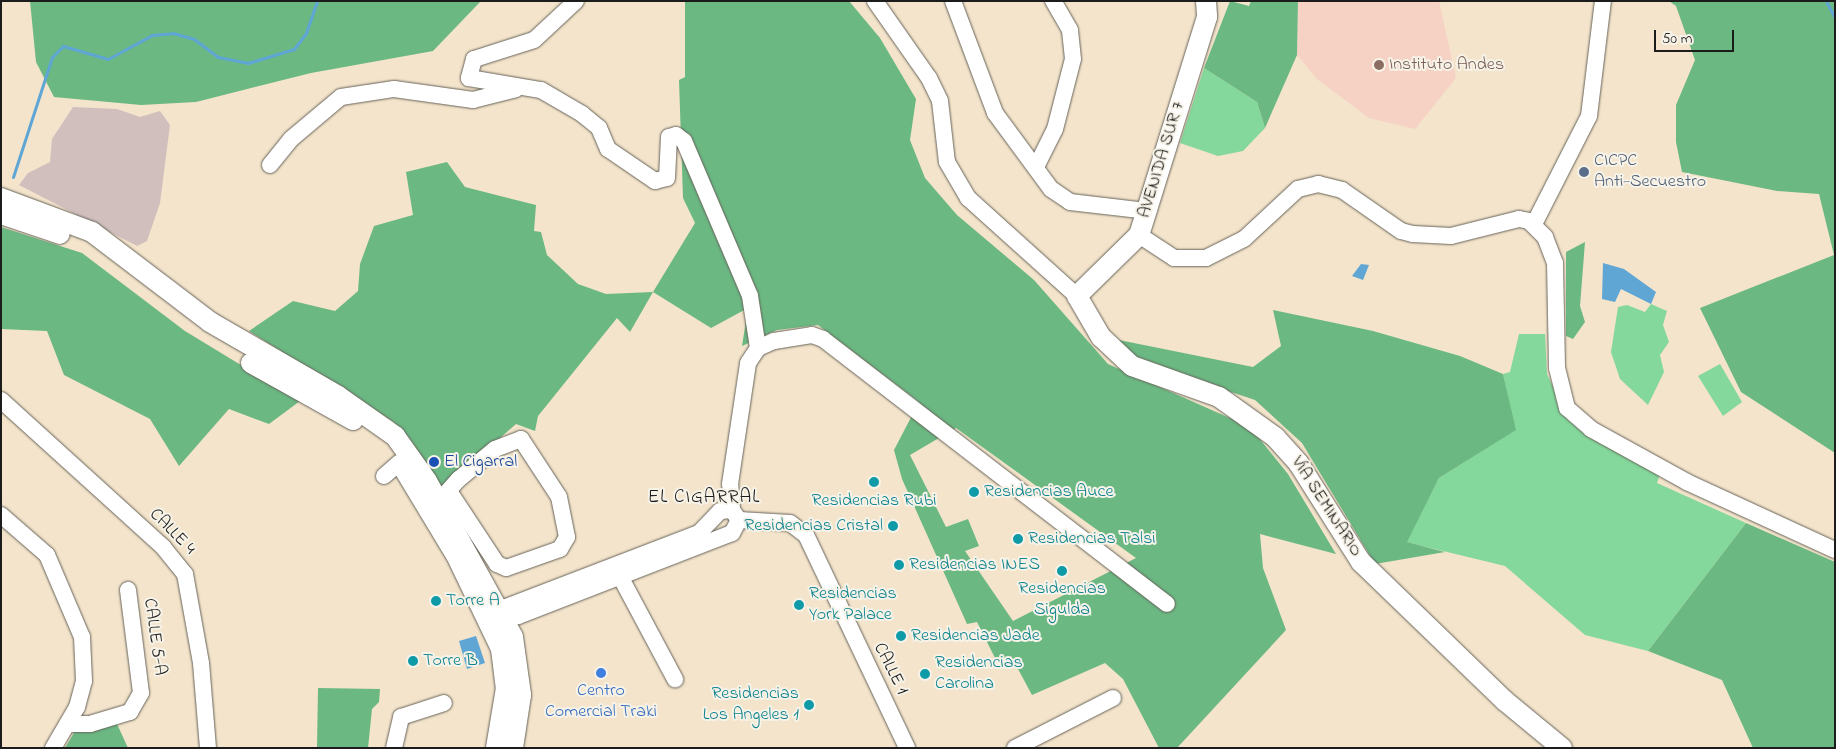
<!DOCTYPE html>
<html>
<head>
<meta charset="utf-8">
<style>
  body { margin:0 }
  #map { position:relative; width:1836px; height:749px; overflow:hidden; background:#f3e4cb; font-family:"Indie Flower",sans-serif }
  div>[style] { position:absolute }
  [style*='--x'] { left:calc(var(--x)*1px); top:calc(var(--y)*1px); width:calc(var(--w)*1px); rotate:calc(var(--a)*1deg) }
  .built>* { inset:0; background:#f6d2c4 }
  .industrial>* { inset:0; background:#d1bfbe }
  .green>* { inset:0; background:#84d89b }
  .forest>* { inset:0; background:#6bb883 }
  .water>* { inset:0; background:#5fa6d5 }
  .stream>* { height:3px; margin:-1.5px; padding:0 1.5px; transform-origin:1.5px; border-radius:1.5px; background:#5fa6d5 }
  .roads { filter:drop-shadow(0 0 1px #676259) drop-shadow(0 0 1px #676259) }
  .minor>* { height:16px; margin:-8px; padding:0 8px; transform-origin:8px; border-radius:8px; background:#fff }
  .major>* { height:20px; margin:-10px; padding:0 10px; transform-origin:10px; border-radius:10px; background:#fff }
  .dots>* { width:14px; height:14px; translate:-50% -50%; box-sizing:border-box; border:2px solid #f7f3e8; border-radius:50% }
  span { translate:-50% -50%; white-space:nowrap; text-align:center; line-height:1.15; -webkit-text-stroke:4px #f7f3e8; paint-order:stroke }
  .education-label { font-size:18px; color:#785e54 }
  .left { translate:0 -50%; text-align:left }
  .street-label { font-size:18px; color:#1c1c1c }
  .service-label { font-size:18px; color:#4e5e75 }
  .transit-label { font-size:18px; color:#164399 }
  .culture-label { font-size:18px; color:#0d838f }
  .right { translate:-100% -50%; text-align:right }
  .shop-label { font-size:18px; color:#366cbe }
  .neighbourhood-label { font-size:19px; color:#1c1c1c; letter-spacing:1px }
  .frame { position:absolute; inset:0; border:2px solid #1c1c1c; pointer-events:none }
  .scale { position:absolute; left:1654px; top:30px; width:80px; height:22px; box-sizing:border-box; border:2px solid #1c1c1c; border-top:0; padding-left:6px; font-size:15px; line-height:18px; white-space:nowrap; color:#1c1c1c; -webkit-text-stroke:4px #f7f3e8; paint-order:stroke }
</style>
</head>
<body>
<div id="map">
  <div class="built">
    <i style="clip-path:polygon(1298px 1px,1439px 1px,1456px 78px,1415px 129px,1369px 118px,1317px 79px,1297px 55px)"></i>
  </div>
  <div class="industrial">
    <i style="clip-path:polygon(73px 107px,117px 109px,140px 117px,160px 111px,170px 125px,160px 203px,147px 241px,137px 246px,19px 185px,28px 173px,50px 162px,52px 139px)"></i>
  </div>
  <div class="green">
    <i style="clip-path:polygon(1204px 68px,1257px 102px,1265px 128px,1243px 151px,1218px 156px,1180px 143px)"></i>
    <i style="clip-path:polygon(1651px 304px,1667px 311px,1663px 325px,1669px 342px,1660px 355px,1664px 372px,1648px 405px,1620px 379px,1611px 352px,1618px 307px,1627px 305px,1645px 312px)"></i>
    <i style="clip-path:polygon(1519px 334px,1545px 334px,1547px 374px,1569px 421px,1661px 471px,1657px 483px,1746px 523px,1648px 651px,1585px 635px,1505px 566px,1406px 542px,1439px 478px,1515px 430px,1503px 374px,1510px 372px)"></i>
    <i style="clip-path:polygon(1720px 364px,1742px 402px,1723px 416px,1698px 376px)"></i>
  </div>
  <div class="forest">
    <i style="clip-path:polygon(30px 1px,481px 1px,433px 51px,311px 73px,196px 102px,141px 105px,54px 97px,36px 62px)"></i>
    <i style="clip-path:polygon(evenodd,685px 1px,849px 1px,880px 38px,916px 99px,910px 140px,925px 178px,957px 215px,1034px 280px,1108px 364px,1250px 427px,1288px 474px,1336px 554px,1260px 534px,1263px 568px,1286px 630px,1177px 748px,1159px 748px,1123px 679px,1105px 663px,1032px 695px,1011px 656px,997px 662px,977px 622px,967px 624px,902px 479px,894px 450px,919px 402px,818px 325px,777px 330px,742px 346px,748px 308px,711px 328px,653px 292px,630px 332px,617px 318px,538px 416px,535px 431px,516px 424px,440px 490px,394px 422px,249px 331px,293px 301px,335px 311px,358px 291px,360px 264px,374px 226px,413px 215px,406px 172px,447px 162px,465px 187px,536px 205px,534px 231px,541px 232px,547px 255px,578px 284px,606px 294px,653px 292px,695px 223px,683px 198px,679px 80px,685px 77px,685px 1px,956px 428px,1136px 558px,1013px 621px,965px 551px,979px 546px,968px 519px,946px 527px,910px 455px,956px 428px)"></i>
    <i style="clip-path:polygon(1230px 1px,1249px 6px,1251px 1px,1298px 1px,1297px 55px,1265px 128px,1257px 102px,1204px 68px)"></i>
    <i style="clip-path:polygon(1669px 1px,1835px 1px,1835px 453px,1741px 392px,1700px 308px,1834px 255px,1819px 194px,1777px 191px,1682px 172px,1676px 142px,1676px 105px,1695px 60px,1676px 6px)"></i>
    <i style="clip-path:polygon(1px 227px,82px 253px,185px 331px,300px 401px,269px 424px,229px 409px,179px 466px,150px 419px,64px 375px,47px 331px,1px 329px)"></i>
    <i style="clip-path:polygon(1585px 242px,1580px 306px,1585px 322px,1573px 339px,1566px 336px,1566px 252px)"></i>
    <i style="clip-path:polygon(1273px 310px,1373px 331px,1460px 356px,1503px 374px,1516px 430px,1439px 478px,1407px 542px,1445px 552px,1375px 564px,1302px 443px,1255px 400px,1137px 361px,1119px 340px,1253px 367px,1281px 346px)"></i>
    <i style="clip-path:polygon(1746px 523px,1835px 562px,1835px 748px,1753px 748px,1722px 680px,1648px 651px)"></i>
    <i style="clip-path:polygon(318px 688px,380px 689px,379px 702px,372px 709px,368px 748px,317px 748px)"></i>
    <i style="clip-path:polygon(117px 724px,128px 748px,65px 748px,75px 731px)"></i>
  </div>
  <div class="water">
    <i style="clip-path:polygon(1603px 263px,1624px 269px,1656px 292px,1651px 304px,1621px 289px,1615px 302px,1602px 299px)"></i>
    <i style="clip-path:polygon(1361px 264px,1369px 265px,1363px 280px,1352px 276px)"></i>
    <i style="clip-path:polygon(476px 636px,485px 663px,467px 669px,459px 641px)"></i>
  </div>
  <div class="stream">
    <i style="--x:1826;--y:1;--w:19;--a:62"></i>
    <i style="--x:13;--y:177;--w:126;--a:-72"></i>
    <i style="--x:52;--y:57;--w:16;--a:-45"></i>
    <i style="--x:63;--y:46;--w:47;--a:16.1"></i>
    <i style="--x:108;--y:59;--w:50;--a:-28.6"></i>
    <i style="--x:152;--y:35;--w:21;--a:-5"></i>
    <i style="--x:173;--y:33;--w:22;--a:16"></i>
    <i style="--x:194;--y:39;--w:30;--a:37"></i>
    <i style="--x:218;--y:57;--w:31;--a:11"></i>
    <i style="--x:248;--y:63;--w:48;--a:-16.9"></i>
    <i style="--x:294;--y:49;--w:20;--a:-53"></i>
    <i style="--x:306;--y:33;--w:34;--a:-71"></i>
  </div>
  <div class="roads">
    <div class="minor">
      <i style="--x:576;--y:1;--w:57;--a:137.1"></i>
      <i style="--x:534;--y:40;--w:63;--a:162.4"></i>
      <i style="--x:474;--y:59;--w:20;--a:105"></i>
      <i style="--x:469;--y:78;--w:73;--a:9.5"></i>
      <i style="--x:541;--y:90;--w:48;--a:30.3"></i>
      <i style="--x:582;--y:114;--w:22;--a:39"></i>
      <i style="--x:599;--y:128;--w:23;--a:67"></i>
      <i style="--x:608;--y:149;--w:57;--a:34.2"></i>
      <i style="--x:655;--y:181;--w:12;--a:-14"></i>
      <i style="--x:667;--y:178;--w:41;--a:-87.2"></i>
      <i style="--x:669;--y:137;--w:7;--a:-16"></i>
      <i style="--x:676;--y:135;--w:10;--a:37"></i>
      <i style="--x:684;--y:141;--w:168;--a:66.9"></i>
      <i style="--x:750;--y:296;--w:53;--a:81.3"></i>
      <i style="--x:875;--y:1;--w:94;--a:55"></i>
      <i style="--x:929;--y:78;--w:25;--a:64"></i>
      <i style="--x:940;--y:101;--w:61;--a:83.5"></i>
      <i style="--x:947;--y:162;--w:42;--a:59.7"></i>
      <i style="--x:968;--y:198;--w:147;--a:42"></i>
      <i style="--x:953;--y:1;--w:120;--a:69.4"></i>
      <i style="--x:995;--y:113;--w:94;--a:53.6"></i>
      <i style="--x:1051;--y:189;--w:23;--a:34"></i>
      <i style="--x:1070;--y:202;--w:79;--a:6.6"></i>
      <i style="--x:270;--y:165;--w:33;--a:-51"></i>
      <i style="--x:291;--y:139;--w:65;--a:-40"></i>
      <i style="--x:341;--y:97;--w:54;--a:-8.6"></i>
      <i style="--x:394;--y:89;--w:80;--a:7.9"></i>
      <i style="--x:473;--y:100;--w:44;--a:-14.3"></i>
      <i style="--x:1036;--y:167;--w:42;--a:-63.4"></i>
      <i style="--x:1055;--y:129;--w:72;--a:-75.6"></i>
      <i style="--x:1073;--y:59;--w:29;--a:-96"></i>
      <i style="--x:1070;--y:30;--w:34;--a:-120"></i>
      <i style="--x:1534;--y:224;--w:121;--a:-63"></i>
      <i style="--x:1589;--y:116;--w:116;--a:-83.1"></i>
      <i style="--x:1139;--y:235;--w:42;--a:33.3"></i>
      <i style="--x:1174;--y:258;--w:32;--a:0"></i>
      <i style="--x:1206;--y:258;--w:42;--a:-26.6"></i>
      <i style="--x:1244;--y:239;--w:74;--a:-42.8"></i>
      <i style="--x:1298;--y:189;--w:21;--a:-14"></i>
      <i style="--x:1318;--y:184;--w:25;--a:14"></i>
      <i style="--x:1342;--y:190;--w:72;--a:34.8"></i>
      <i style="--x:1401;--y:231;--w:12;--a:14"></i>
      <i style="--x:1413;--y:234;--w:38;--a:3"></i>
      <i style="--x:1451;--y:236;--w:70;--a:-14"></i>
      <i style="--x:1519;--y:219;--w:10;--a:11"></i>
      <i style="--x:1529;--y:221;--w:23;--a:45"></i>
      <i style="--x:1545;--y:237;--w:28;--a:69"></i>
      <i style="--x:1555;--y:263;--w:105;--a:88.9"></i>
      <i style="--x:1557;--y:368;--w:41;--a:76"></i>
      <i style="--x:1567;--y:408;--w:32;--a:41"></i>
      <i style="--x:1591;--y:429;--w:110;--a:28.9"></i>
      <i style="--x:1687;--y:482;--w:163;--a:24.7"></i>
      <i style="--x:1;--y:400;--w:219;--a:42.2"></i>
      <i style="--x:163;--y:547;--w:35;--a:51"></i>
      <i style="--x:185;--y:574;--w:90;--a:79.8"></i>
      <i style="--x:201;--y:663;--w:85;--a:85.3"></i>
      <i style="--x:384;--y:476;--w:20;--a:-41"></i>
      <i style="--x:439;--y:501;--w:30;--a:-48"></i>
      <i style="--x:459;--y:479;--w:47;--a:-39.8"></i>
      <i style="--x:495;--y:449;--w:28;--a:-21"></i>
      <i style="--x:521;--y:439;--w:69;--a:56.8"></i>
      <i style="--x:559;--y:497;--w:41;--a:78.7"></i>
      <i style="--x:567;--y:537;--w:14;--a:120"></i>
      <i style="--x:560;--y:549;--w:57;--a:160.6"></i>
      <i style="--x:506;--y:568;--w:10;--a:-156"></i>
      <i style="--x:497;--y:564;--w:87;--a:-123.3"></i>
      <i style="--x:732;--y:510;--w:26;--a:-94"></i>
      <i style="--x:730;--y:484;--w:122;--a:-81.5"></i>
      <i style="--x:748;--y:363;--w:18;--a:-56"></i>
      <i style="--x:758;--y:348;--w:17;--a:-24"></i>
      <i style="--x:774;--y:341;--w:38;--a:-9"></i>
      <i style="--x:812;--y:335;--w:12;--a:20"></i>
      <i style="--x:823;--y:339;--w:434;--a:37.6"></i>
      <i style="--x:732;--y:510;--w:12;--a:55"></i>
      <i style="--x:739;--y:520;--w:15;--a:118"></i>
      <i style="--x:732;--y:533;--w:230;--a:158.8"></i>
      <i style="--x:518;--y:616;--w:31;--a:169"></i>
      <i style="--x:488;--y:622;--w:18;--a:-45"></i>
      <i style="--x:501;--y:609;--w:212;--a:-21"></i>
      <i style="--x:699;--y:533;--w:30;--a:-46"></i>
      <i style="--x:720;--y:511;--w:12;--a:-5"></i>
      <i style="--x:1;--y:515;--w:61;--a:41"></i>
      <i style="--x:47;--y:555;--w:89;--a:66.9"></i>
      <i style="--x:82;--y:637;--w:44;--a:87.4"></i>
      <i style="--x:84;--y:681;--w:27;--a:105"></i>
      <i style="--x:77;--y:707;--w:48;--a:120.3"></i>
      <i style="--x:739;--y:520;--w:51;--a:3.4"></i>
      <i style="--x:790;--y:523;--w:20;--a:37"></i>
      <i style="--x:806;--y:535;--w:236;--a:64.6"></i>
      <i style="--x:621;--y:578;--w:115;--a:61.9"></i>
      <i style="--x:68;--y:724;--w:22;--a:0"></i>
      <i style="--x:90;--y:724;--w:42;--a:-16.7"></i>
      <i style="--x:130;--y:712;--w:22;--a:-60"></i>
      <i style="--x:141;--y:693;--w:104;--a:-97.2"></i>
      <i style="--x:394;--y:748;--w:32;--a:-77"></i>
      <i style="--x:401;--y:717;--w:45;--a:-18"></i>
      <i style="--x:1015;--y:748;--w:110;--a:-27"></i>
    </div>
    <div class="major">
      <i style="--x:1206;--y:1;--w:16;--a:86"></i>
      <i style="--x:1207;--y:17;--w:228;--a:107.3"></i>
      <i style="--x:1139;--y:235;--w:87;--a:135.5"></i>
      <i style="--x:1077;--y:296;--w:48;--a:59.7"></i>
      <i style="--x:1101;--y:337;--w:42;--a:43.1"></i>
      <i style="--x:1132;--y:366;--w:92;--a:19.6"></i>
      <i style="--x:1219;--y:397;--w:69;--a:35.5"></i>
      <i style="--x:1275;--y:437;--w:36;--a:48"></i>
      <i style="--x:1299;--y:464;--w:116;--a:57.7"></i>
      <i style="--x:1361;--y:562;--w:200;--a:44"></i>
      <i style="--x:1505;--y:701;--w:74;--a:39.5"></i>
      <i style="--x:1;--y:198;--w:97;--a:20.5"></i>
      <i style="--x:92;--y:232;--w:148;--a:37.3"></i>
      <i style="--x:210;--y:322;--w:148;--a:30"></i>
      <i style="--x:338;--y:396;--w:70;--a:35.1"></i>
      <i style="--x:395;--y:436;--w:55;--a:54.6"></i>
      <i style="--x:427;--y:481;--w:178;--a:61.1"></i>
      <i style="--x:513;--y:637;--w:59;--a:82.1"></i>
      <i style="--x:521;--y:695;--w:54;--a:98.6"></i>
      <i style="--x:1;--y:214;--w:62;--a:18.7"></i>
      <i style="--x:251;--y:363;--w:117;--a:29.2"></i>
      <i style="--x:401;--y:464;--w:106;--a:58.9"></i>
      <i style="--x:456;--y:555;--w:104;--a:64.4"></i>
      <i style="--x:501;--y:649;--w:39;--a:83"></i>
      <i style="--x:506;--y:688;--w:61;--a:99.5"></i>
    </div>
  </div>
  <div class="dots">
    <i style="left:1379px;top:65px;background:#8d6e63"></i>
    <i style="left:1584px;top:172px;background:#5c6f8a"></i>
    <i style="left:434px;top:462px;background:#1a4fb4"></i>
    <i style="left:874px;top:482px;background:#0f9aa8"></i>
    <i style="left:974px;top:492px;background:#0f9aa8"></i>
    <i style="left:893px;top:526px;background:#0f9aa8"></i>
    <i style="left:1018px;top:539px;background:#0f9aa8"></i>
    <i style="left:899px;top:565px;background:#0f9aa8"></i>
    <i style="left:1062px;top:571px;background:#0f9aa8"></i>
    <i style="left:436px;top:601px;background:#0f9aa8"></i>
    <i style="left:799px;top:605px;background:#0f9aa8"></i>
    <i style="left:901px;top:636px;background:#0f9aa8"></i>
    <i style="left:413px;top:661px;background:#0f9aa8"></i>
    <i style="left:601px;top:673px;background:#3f7fe0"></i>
    <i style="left:925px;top:674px;background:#0f9aa8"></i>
    <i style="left:809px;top:705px;background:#0f9aa8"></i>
  </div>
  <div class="education-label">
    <span class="left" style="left:1389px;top:65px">Instituto Andes</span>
  </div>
  <div class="street-label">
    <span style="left:1162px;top:160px;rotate:-73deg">AVENIDA SUR 7</span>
    <span style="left:1326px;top:507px;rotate:57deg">VÍA SEMINARIO</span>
    <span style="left:172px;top:532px;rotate:45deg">CALLE 4</span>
    <span style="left:154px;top:637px;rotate:82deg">CALLE 5-A</span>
    <span style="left:890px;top:669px;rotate:63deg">CALLE 1</span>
  </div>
  <div class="service-label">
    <span class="left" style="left:1594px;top:172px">CICPC<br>Anti-Secuestro</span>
  </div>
  <div class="transit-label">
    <span class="left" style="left:444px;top:462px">El Cigarral</span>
  </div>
  <div class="culture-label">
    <span class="left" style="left:984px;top:492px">Residencias Auce</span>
    <span style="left:874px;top:501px">Residencias Rubi</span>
    <span class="right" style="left:883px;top:526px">Residencias Cristal</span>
    <span class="left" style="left:1028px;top:539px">Residencias Talsi</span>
    <span class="left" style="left:909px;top:565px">Residencias INES</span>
    <span style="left:1062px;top:600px">Residencias<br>Sigulda</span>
    <span class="left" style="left:809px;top:605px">Residencias<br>York Palace</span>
    <span class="left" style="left:446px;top:601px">Torre A</span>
    <span class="left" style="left:911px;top:636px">Residencias Jade</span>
    <span class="left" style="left:423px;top:661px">Torre B</span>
    <span class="left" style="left:935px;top:674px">Residencias<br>Carolina</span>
    <span class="right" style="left:799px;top:705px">Residencias<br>Los Angeles 1</span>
  </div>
  <div class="shop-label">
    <span style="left:601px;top:702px">Centro<br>Comercial Traki</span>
  </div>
  <div class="neighbourhood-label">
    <span style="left:704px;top:498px">EL CIGARRAL</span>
  </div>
  <div class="frame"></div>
  <div class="scale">50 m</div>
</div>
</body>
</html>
